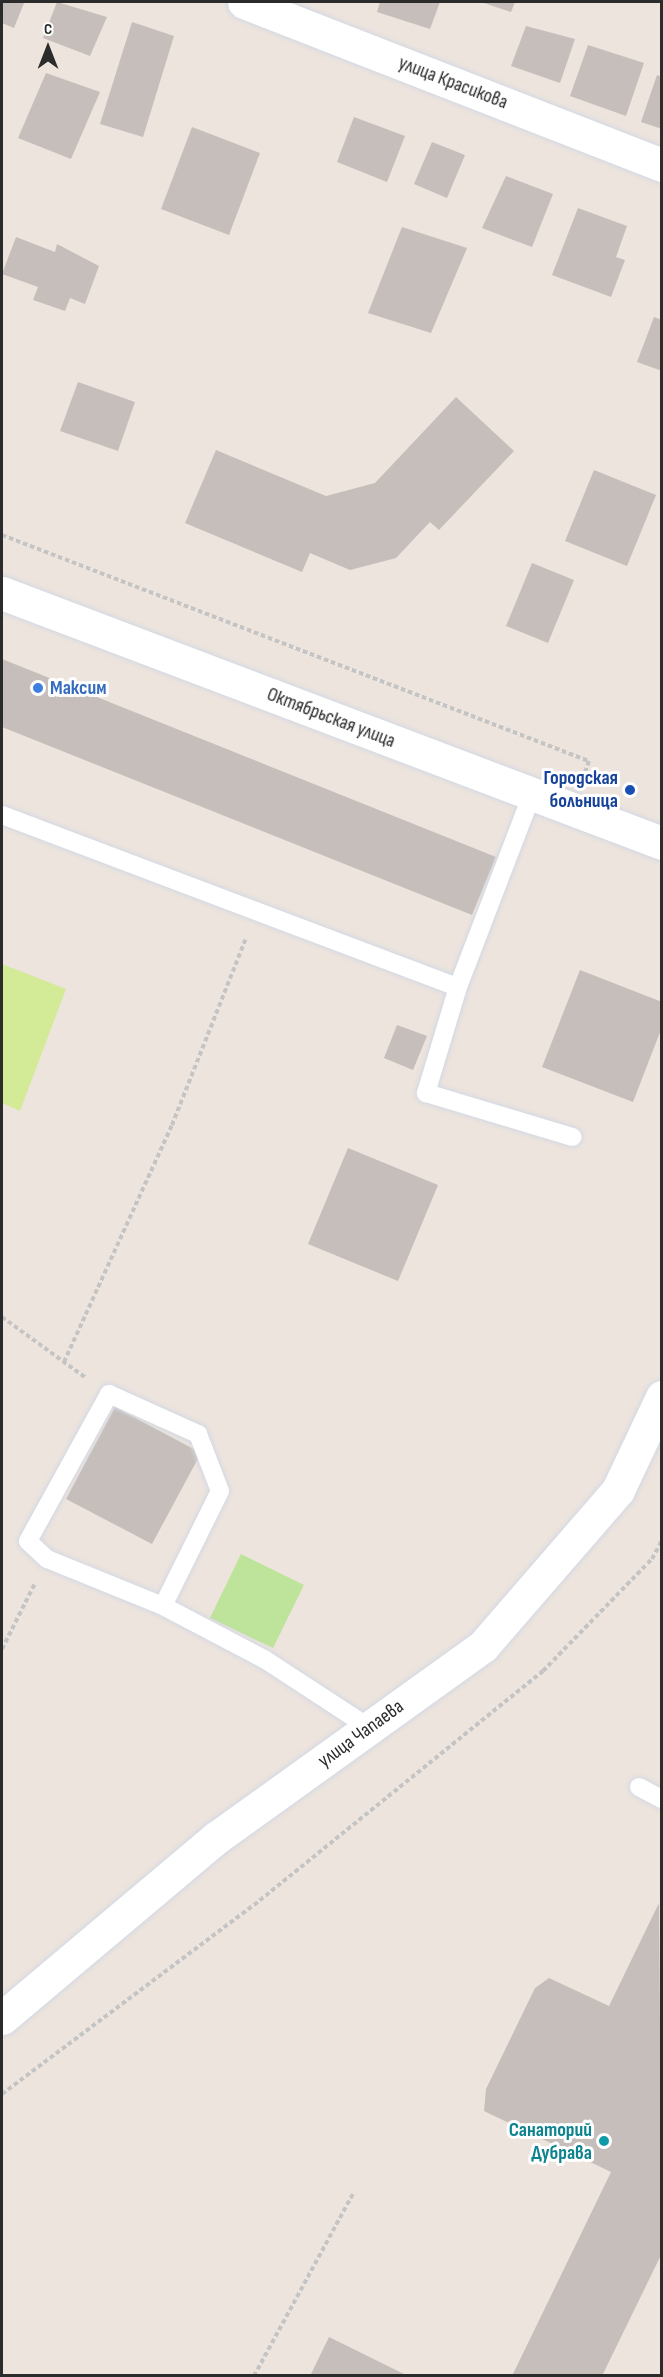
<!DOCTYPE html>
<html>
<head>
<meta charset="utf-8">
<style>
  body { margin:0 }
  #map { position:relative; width:663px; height:2377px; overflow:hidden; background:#ede4dd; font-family:"Sofia Sans Condensed",sans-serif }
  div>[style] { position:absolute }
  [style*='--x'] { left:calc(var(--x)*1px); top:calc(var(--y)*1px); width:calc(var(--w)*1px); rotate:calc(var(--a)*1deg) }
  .green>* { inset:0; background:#bee39a }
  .pitch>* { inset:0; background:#d3ea96 }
  .building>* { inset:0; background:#c5beba }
  .path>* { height:4px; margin-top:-2px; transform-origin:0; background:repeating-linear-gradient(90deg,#c4c4c4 0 4.5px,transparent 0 7.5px) }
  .roads { filter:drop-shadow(0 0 2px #d3d8e4) drop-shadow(0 0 2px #d3d8e4) }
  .lane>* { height:18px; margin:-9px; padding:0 9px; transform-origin:9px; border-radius:9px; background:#fff }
  .street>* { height:33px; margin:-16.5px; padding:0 16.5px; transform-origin:16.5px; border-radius:16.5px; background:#fff }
  .dots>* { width:16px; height:16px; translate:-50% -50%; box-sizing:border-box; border:3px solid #fff; border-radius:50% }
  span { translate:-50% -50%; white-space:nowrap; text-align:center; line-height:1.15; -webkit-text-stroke:6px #fff; paint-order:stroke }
  .street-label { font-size:20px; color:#2b2b2b }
  .shop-label { font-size:20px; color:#366cbe; font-weight:700 }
  .left { translate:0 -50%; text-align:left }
  .transit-label { font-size:20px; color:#164399; font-weight:700 }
  .right { translate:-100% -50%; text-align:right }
  .culture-label { font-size:20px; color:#0d838f; font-weight:700 }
  .frame { position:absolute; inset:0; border:3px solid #2b2b2b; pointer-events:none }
  .north { position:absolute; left:18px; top:18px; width:60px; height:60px; -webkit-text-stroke:4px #fff; paint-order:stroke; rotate:0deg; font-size:16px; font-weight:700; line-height:24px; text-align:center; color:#2b2b2b }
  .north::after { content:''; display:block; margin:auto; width:21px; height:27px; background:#2b2b2b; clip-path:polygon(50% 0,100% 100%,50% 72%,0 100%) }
</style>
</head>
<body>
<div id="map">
  <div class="green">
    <i style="clip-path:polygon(241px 1554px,304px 1585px,273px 1648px,210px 1618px)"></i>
  </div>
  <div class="pitch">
    <i style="clip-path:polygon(2px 964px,66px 989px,20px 1111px,2px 1103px)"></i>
  </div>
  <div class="building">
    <i style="clip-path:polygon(2px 2px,24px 3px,14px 28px,2px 23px)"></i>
    <i style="clip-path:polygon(57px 2px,107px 17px,90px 56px,43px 38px)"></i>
    <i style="clip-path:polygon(380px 2px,440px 2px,430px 29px,377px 12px)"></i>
    <i style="clip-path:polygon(481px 2px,515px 2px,511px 12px)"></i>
    <i style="clip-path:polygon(132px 22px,174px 36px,143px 137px,100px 124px)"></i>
    <i style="clip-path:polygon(526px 26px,575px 39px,560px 83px,511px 66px)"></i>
    <i style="clip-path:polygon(588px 45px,644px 63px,626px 116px,570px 96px)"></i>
    <i style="clip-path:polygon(46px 73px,100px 92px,71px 159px,18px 138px)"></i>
    <i style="clip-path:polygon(657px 75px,662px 77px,662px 129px,641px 122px)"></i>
    <i style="clip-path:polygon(354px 117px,405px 136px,387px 182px,337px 162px)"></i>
    <i style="clip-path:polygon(192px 127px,260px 153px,229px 235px,161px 209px)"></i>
    <i style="clip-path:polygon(432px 142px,465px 155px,447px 198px,414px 184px)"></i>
    <i style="clip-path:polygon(506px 176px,553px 194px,532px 247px,482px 228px)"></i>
    <i style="clip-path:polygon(578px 208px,627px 226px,616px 257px,625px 260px,611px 297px,552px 275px)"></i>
    <i style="clip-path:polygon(402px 227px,467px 248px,431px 333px,368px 313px)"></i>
    <i style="clip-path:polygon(16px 237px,55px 252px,57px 244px,99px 266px,85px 304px,70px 298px,65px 311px,33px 300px,38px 287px,2px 274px)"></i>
    <i style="clip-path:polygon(654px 317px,662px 320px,662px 371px,637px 362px)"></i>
    <i style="clip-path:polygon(78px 382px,135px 402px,118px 451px,60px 431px)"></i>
    <i style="clip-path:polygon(456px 397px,514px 451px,439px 530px,430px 522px,396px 558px,350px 570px,310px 553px,302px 572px,185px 523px,216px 450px,326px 496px,375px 483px)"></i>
    <i style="clip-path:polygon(594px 470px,656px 495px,627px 566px,565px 541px)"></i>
    <i style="clip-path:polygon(532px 563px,574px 580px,548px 643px,506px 626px)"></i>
    <i style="clip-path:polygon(2px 659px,496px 857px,472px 915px,2px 727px)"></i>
    <i style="clip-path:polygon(580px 970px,662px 1002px,662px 1027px,633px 1102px,542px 1067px)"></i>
    <i style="clip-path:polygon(397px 1025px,427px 1036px,413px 1070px,384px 1058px)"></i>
    <i style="clip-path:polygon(348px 1148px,438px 1185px,398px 1281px,308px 1244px)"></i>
    <i style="clip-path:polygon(115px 1407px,201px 1453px,152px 1544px,66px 1499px)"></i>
    <i style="clip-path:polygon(659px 1903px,662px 2253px,602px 2376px,512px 2376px,611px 2172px,484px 2111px,486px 2089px,535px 1988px,549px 1978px,609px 2006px)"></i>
    <i style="clip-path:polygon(329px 2337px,408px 2376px,310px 2376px)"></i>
  </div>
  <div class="path">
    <i style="--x:2;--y:535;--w:629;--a:21.06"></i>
    <i style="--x:589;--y:761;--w:15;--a:110"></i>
    <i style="--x:2;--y:1317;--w:104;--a:36"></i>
    <i style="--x:64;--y:1362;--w:260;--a:-65.5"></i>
    <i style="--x:172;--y:1125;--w:201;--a:-68.4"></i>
    <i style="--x:2;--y:1649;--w:74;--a:-63.4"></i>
    <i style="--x:2;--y:2094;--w:315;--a:-36.9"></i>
    <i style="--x:254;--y:1905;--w:372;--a:-39"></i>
    <i style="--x:543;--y:1671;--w:156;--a:-45.8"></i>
    <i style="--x:652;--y:1559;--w:21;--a:-62"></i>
    <i style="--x:254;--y:2376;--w:207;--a:-61.5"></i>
  </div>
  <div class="roads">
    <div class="lane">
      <i style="--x:2;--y:815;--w:487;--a:20.7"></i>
      <i style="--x:458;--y:987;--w:207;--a:-69"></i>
      <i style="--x:458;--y:987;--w:111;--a:106.8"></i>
      <i style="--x:426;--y:1093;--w:153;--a:16.7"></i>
      <i style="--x:109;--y:1394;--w:98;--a:24.2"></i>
      <i style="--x:198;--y:1434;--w:61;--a:68.9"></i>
      <i style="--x:220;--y:1491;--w:128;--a:116.4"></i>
      <i style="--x:163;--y:1606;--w:125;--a:-157.9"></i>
      <i style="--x:47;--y:1559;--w:26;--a:-137"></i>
      <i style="--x:28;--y:1541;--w:168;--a:-61.1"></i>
      <i style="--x:163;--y:1606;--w:114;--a:27.7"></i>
      <i style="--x:264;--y:1659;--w:126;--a:33.1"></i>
      <i style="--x:639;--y:1787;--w:26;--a:28"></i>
    </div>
    <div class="street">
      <i style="--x:244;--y:2;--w:449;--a:21.3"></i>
      <i style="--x:2;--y:593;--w:706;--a:20.75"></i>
      <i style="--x:2;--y:2018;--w:280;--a:-40.1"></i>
      <i style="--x:216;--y:1838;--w:329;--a:-35.7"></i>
      <i style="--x:483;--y:1646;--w:206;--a:-49.1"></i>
      <i style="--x:618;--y:1490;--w:103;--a:-64.7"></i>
    </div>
  </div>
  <div class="dots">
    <i style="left:38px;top:688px;background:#3f7fe0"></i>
    <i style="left:630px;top:790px;background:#1a4fb4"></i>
    <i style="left:604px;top:2141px;background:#0f9aa8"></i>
  </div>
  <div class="street-label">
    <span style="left:453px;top:83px;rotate:21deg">улица Красикова</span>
    <span style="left:331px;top:718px;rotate:21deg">Октябрьская улица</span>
    <span style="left:361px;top:1734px;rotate:-36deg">улица Чапаева</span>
  </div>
  <div class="shop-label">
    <span class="left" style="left:50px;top:688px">Максим</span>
  </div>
  <div class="transit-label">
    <span class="right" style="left:618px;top:790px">Городская<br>больница</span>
  </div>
  <div class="culture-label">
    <span class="right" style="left:592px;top:2142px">Санаторий<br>Дубрава</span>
  </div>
  <div class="frame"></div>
  <div class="north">С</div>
</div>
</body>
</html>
